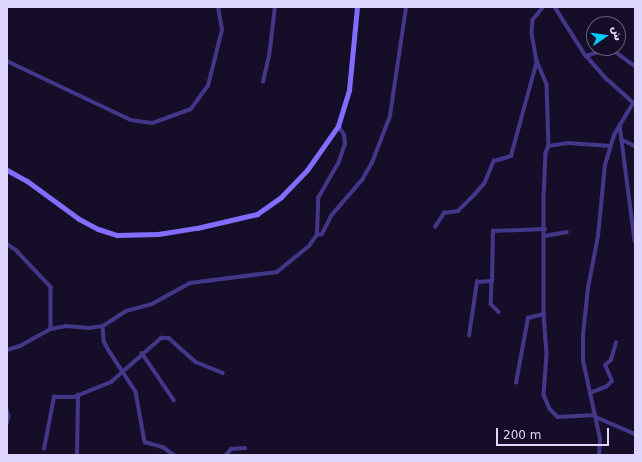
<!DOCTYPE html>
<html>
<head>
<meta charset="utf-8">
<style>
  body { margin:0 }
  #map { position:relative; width:642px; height:462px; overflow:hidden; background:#160e28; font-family:"DejaVu Sans",Cairo,sans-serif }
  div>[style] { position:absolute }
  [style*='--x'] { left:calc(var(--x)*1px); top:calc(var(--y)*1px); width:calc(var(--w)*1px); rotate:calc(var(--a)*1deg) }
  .minor>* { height:3.5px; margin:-1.75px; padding:0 1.75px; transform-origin:1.75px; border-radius:1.75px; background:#43378a }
  .secondary>* { height:5px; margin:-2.5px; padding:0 2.5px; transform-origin:2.5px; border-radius:2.5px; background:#816dff }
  span { translate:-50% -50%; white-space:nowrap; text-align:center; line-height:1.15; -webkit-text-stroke:4px #160e28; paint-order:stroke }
  .frame { position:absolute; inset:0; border:8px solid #dfd6ff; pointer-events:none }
  .north { position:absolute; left:586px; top:16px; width:40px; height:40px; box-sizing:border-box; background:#160e28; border:1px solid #665e7e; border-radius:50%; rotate:77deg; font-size:11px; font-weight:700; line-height:16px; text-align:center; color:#dfd6ff }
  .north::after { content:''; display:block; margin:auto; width:14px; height:18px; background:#02c9ff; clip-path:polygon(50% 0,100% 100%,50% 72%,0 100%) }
  .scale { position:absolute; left:496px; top:428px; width:113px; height:18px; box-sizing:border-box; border:2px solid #dfd6ff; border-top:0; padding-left:5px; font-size:12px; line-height:14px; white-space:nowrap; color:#dfd6ff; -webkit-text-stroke:3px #160e28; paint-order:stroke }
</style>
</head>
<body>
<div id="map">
  <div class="minor">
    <i style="--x:544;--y:7;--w:17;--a:130"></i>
    <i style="--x:533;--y:20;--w:13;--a:94"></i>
    <i style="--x:532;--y:33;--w:28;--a:80"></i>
    <i style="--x:537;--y:61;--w:25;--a:67"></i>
    <i style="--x:547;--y:84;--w:62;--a:88.2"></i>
    <i style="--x:549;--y:146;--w:19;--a:-9"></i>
    <i style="--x:568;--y:143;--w:43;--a:4"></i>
    <i style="--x:555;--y:7;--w:58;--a:57.7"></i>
    <i style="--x:7;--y:61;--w:137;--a:25.4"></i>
    <i style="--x:131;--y:120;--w:22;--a:8"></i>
    <i style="--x:153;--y:123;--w:40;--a:-20.2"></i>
    <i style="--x:191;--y:109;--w:29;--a:-54"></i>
    <i style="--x:208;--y:86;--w:58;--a:-76"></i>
    <i style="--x:222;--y:30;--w:23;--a:-100"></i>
    <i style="--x:263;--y:82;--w:26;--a:-77"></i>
    <i style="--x:269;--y:57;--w:50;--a:-83.2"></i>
    <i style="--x:620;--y:125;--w:117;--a:82.6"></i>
    <i style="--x:621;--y:139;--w:16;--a:27"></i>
    <i style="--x:549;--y:146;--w:8;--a:113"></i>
    <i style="--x:546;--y:153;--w:44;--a:92.6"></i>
    <i style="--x:544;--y:197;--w:117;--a:90"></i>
    <i style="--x:544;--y:314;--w:40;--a:85.7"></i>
    <i style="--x:547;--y:354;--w:41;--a:94.2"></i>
    <i style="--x:544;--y:395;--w:15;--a:67"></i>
    <i style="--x:550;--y:409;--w:11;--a:45"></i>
    <i style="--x:558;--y:417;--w:37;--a:-3"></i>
    <i style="--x:435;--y:227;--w:17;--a:-57"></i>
    <i style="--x:444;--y:213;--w:14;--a:-8"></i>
    <i style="--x:458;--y:211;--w:23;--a:-45"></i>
    <i style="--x:474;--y:195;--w:15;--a:-48"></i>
    <i style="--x:484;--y:184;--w:25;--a:-67"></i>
    <i style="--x:494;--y:161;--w:18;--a:-16"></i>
    <i style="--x:511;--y:156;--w:98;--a:-74.7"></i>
    <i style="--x:317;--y:235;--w:5;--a:-11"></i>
    <i style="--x:322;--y:234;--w:20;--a:-63"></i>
    <i style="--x:331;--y:216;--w:48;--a:-49.3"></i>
    <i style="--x:362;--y:180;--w:20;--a:-60"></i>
    <i style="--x:372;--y:163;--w:50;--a:-69"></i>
    <i style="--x:390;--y:116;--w:110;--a:-81.6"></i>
    <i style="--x:545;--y:236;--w:22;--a:-10"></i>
    <i style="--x:7;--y:244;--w:11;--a:34"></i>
    <i style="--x:16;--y:250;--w:51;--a:46.6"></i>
    <i style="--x:51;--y:287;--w:42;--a:90"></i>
    <i style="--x:51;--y:329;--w:15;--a:-11"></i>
    <i style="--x:66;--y:326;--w:23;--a:5"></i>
    <i style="--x:89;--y:328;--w:14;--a:-8"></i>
    <i style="--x:103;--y:326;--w:27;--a:-33"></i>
    <i style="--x:126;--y:311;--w:27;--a:-15"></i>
    <i style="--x:152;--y:304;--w:43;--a:-28.9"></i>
    <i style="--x:190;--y:283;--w:88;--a:-7.2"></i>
    <i style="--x:277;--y:272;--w:41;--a:-39.1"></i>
    <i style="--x:309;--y:246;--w:14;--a:-54"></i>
    <i style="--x:317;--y:235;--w:37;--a:-88"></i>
    <i style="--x:318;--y:198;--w:39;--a:-60"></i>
    <i style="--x:338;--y:164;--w:21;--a:-71"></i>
    <i style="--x:345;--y:144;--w:9;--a:-96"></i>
    <i style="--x:344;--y:135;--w:11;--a:-124"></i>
    <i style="--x:492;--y:281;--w:23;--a:92"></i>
    <i style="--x:491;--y:304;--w:11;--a:45"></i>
    <i style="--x:103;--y:326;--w:15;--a:86"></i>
    <i style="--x:104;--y:341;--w:9;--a:63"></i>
    <i style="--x:108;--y:349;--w:51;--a:56.9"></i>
    <i style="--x:136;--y:392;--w:51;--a:79.8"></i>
    <i style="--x:145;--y:442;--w:19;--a:16"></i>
    <i style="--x:163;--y:447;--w:14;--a:36"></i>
    <i style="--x:469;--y:336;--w:55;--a:-81.6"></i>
    <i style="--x:477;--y:282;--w:15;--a:-4"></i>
    <i style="--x:492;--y:281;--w:50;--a:-88.9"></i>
    <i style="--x:493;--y:231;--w:52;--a:-2.2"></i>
    <i style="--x:7;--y:350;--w:14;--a:-17"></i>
    <i style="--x:20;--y:346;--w:35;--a:-29"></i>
    <i style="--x:142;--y:353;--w:57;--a:55.8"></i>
    <i style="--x:516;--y:383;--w:66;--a:-79.5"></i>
    <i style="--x:528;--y:318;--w:16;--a:-14"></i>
    <i style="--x:590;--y:393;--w:17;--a:-21"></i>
    <i style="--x:606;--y:387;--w:8;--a:-45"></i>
    <i style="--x:612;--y:381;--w:17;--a:-114"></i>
    <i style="--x:605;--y:365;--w:8;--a:-40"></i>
    <i style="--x:611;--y:360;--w:18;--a:-74"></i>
    <i style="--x:7;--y:410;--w:6;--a:72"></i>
    <i style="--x:9;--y:416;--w:8;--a:104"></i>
    <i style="--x:596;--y:417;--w:43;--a:23.6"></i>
    <i style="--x:44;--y:449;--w:53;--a:-79.1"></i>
    <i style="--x:54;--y:397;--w:20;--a:0"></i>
    <i style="--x:74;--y:397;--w:40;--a:-22"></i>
    <i style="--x:111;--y:382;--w:67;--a:-41.3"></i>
    <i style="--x:161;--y:338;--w:8;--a:0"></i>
    <i style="--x:169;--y:338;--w:36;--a:42"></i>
    <i style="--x:196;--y:362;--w:29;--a:22"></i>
    <i style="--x:77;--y:455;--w:60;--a:-89"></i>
    <i style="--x:226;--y:455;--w:8;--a:-50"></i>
    <i style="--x:231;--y:449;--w:14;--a:-4"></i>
    <i style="--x:599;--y:455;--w:16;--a:-86"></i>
    <i style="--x:600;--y:439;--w:80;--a:-102.3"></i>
    <i style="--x:583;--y:361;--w:26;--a:-90"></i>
    <i style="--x:583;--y:335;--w:47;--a:-83.9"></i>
    <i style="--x:588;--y:288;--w:53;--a:-79.1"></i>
    <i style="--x:598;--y:236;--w:71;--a:-84.4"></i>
    <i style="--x:605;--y:165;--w:31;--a:-73"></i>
    <i style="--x:614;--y:135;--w:37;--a:-59"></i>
    <i style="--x:633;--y:103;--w:36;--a:-138"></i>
    <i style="--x:606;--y:79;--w:30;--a:-131"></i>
    <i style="--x:586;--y:56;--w:25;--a:-18"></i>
    <i style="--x:610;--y:48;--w:31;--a:36"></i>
  </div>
  <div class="secondary">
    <i style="--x:7;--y:170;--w:23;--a:29"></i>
    <i style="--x:27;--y:181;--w:64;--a:36.2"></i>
    <i style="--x:79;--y:219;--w:21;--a:28"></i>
    <i style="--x:98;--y:229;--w:20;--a:18"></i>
    <i style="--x:117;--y:235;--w:41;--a:-1.4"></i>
    <i style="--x:158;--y:234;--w:39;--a:-9"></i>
    <i style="--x:197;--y:228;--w:62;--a:-13.1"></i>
    <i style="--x:257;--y:214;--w:29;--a:-35"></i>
    <i style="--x:281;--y:197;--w:37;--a:-46"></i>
    <i style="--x:307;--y:170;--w:54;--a:-54.8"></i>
    <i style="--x:338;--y:126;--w:38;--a:-73"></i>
    <i style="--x:349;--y:90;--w:83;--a:-84.5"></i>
  </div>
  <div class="frame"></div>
  <div class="north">ش</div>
  <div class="scale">200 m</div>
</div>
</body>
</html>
